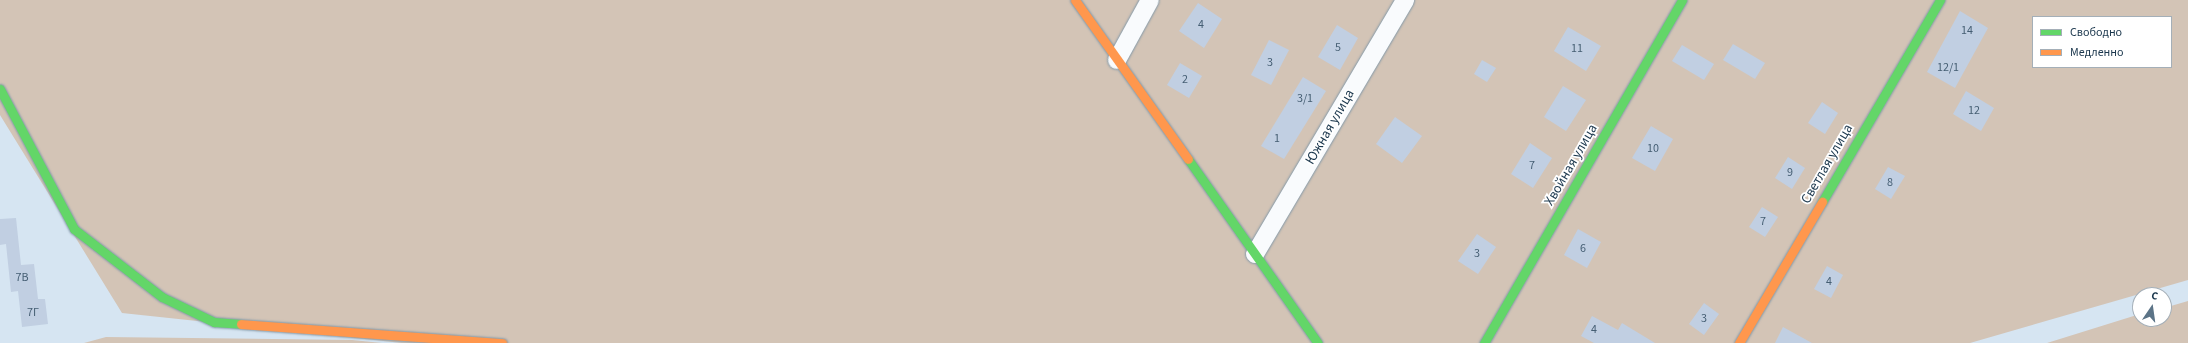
<!DOCTYPE html>
<html>
<head>
<meta charset="utf-8">
<style>
  body { margin:0 }
  #map { position:relative; width:2188px; height:343px; overflow:hidden; background:#d6e5f2; font-family:"Source Sans 3",sans-serif }
  div>[style] { position:absolute }
  [style*='--x'] { left:calc(var(--x)*1px); top:calc(var(--y)*1px); width:calc(var(--w)*1px); rotate:calc(var(--a)*1deg) }
  .green>* { inset:0; background:#d3c4b6 }
  .building>* { inset:0; background:#c1cfe2 }
  .roads { filter:drop-shadow(0 0 1px #8499a8) drop-shadow(0 0 1px #8499a8) }
  .street>* { height:18px; margin:-9px; padding:0 9px; transform-origin:9px; border-radius:9px; background:#f9fbfd }
  .fast>* { height:9px; margin:-4.5px; padding:0 4.5px; transform-origin:4.5px; border-radius:4.5px; background:#63d668 }
  .slow>* { height:9px; margin:-4.5px; padding:0 4.5px; transform-origin:4.5px; border-radius:4.5px; background:#ff974d }
  span { translate:-50% -50%; white-space:nowrap; text-align:center; line-height:1.15; -webkit-text-stroke:3.5px #fff; paint-order:stroke }
  .number-label { font-size:12px; color:#455e73 }
  .number-label span { -webkit-text-stroke-width:0 }
  .street-label { font-size:14px; color:#1b374d }
  .legend { position:absolute; left:2032px; top:16px; width:140px; height:52px; box-sizing:border-box; background:#fff; border:1px solid #a4afb8; margin:0; padding:5px 7px; list-style:none; font-size:12px; color:#1b374d }
  .legend li { display:flex; align-items:center; gap:8px; height:20px }
  .legend b { width:20px; border:1px solid #a4afb8 }
  .north { position:absolute; left:2132px; top:287px; width:40px; height:40px; box-sizing:border-box; background:#fff; border:1px solid #a4afb8; border-radius:50%; rotate:13deg; font-size:11px; font-weight:700; line-height:16px; text-align:center; color:#1b374d }
  .north::after { content:''; display:block; margin:auto; width:14px; height:18px; background:#5c7487; clip-path:polygon(50% 0,100% 100%,50% 72%,0 100%) }
</style>
</head>
<body>
<div id="map">
  <div class="green">
    <i style="clip-path:polygon(evenodd,0 0,2188px 0,2188px 280px,1970px 343px,402px 343px,122px 313px,0 115px,0 0,2033px 17px,2171px 17px,2171px 67px,2033px 67px,2033px 17px)"></i>
    <i style="clip-path:polygon(2188px 301px,2188px 343px,2047px 343px,2140px 314px,2140px 319px,2164px 319px,2164px 308px)"></i>
    <i style="clip-path:polygon(106px 337px,352px 340px,382px 343px,84px 343px)"></i>
  </div>
  <div class="building">
    <i style="clip-path:polygon(1198px 3px,1222px 19px,1204px 48px,1179px 31px)"></i>
    <i style="clip-path:polygon(1960px 11px,1988px 28px,1955px 88px,1927px 72px)"></i>
    <i style="clip-path:polygon(1337px 25px,1358px 38px,1340px 70px,1318px 57px)"></i>
    <i style="clip-path:polygon(1568px 27px,1601px 46px,1586px 71px,1554px 51px)"></i>
    <i style="clip-path:polygon(1269px 40px,1289px 50px,1271px 85px,1251px 75px)"></i>
    <i style="clip-path:polygon(1733px 44px,1765px 63px,1755px 79px,1723px 60px)"></i>
    <i style="clip-path:polygon(1682px 45px,1714px 64px,1704px 80px,1672px 61px)"></i>
    <i style="clip-path:polygon(1482px 60px,1496px 68px,1487px 82px,1474px 74px)"></i>
    <i style="clip-path:polygon(1180px 63px,1202px 76px,1189px 98px,1167px 85px)"></i>
    <i style="clip-path:polygon(1303px 77px,1326px 91px,1284px 159px,1261px 146px)"></i>
    <i style="clip-path:polygon(1563px 86px,1586px 100px,1566px 131px,1544px 117px)"></i>
    <i style="clip-path:polygon(1966px 91px,1994px 108px,1981px 131px,1953px 114px)"></i>
    <i style="clip-path:polygon(1822px 102px,1838px 113px,1825px 134px,1808px 123px)"></i>
    <i style="clip-path:polygon(1395px 117px,1422px 136px,1402px 163px,1376px 144px)"></i>
    <i style="clip-path:polygon(1651px 126px,1673px 139px,1655px 171px,1632px 158px)"></i>
    <i style="clip-path:polygon(1530px 143px,1552px 158px,1533px 188px,1511px 174px)"></i>
    <i style="clip-path:polygon(1788px 157px,1805px 168px,1792px 189px,1775px 178px)"></i>
    <i style="clip-path:polygon(1888px 167px,1905px 176px,1891px 199px,1875px 189px)"></i>
    <i style="clip-path:polygon(1762px 207px,1778px 217px,1765px 237px,1749px 227px)"></i>
    <i style="clip-path:polygon(16px 218px,21px 265px,34px 264px,38px 299px,45px 299px,48px 324px,22px 327px,18px 291px,11px 292px,6px 244px,0 245px,0 219px)"></i>
    <i style="clip-path:polygon(1578px 229px,1601px 242px,1587px 268px,1564px 255px)"></i>
    <i style="clip-path:polygon(1477px 234px,1496px 247px,1478px 274px,1458px 261px)"></i>
    <i style="clip-path:polygon(1827px 266px,1843px 275px,1831px 298px,1814px 289px)"></i>
    <i style="clip-path:polygon(1704px 303px,1719px 314px,1704px 335px,1689px 324px)"></i>
    <i style="clip-path:polygon(1592px 316px,1618px 330px,1622px 323px,1655px 343px,1594px 343px,1581px 336px)"></i>
    <i style="clip-path:polygon(1783px 327px,1812px 343px,1775px 343px)"></i>
  </div>
  <div class="roads">
    <div class="street">
      <i style="--x:1117;--y:60;--w:68;--a:-61.2"></i>
      <i style="--x:1255;--y:254;--w:295;--a:-59.4"></i>
    </div>
    <div class="fast">
      <i style="--x:0;--y:89;--w:158;--a:62.1"></i>
      <i style="--x:74;--y:229;--w:111;--a:37.7"></i>
      <i style="--x:162;--y:297;--w:58;--a:25.7"></i>
      <i style="--x:214;--y:322;--w:27;--a:4"></i>
      <i style="--x:1188;--y:159;--w:225;--a:54.8"></i>
      <i style="--x:1822;--y:202;--w:234;--a:-59.7"></i>
      <i style="--x:1484;--y:343;--w:396;--a:-60"></i>
    </div>
    <div class="slow">
      <i style="--x:1075;--y:0;--w:195;--a:54.6"></i>
      <i style="--x:241;--y:324;--w:262;--a:4.2"></i>
      <i style="--x:1739;--y:343;--w:164;--a:-59.5"></i>
    </div>
  </div>
  <div class="number-label">
    <span style="left:1201px;top:25px">4</span>
    <span style="left:1967px;top:31px">14</span>
    <span style="left:1338px;top:48px">5</span>
    <span style="left:1577px;top:49px">11</span>
    <span style="left:1270px;top:63px">3</span>
    <span style="left:1948px;top:68px">12/1</span>
    <span style="left:1185px;top:80px">2</span>
    <span style="left:1305px;top:99px">3/1</span>
    <span style="left:1974px;top:111px">12</span>
    <span style="left:1277px;top:139px">1</span>
    <span style="left:1653px;top:149px">10</span>
    <span style="left:1532px;top:166px">7</span>
    <span style="left:1790px;top:173px">9</span>
    <span style="left:1890px;top:183px">8</span>
    <span style="left:1763px;top:222px">7</span>
    <span style="left:1583px;top:249px">6</span>
    <span style="left:1477px;top:254px">3</span>
    <span style="left:22px;top:278px">7В</span>
    <span style="left:1829px;top:282px">4</span>
    <span style="left:33px;top:313px">7Г</span>
    <span style="left:1704px;top:319px">3</span>
    <span style="left:1594px;top:330px">4</span>
  </div>
  <div class="street-label">
    <span style="left:1330px;top:127px;rotate:-60deg">Южная улица</span>
    <span style="left:1827px;top:164px;rotate:-60deg">Светлая улица</span>
    <span style="left:1571px;top:165px;rotate:-60deg">Хвойная улица</span>
  </div>
  <ul class="legend">
  <li><b style="height:5px;background:#63d668"></b>Свободно</li>
  <li><b style="height:5px;background:#ff974d"></b>Медленно</li>
  </ul>
  <div class="north">С</div>
</div>
</body>
</html>
